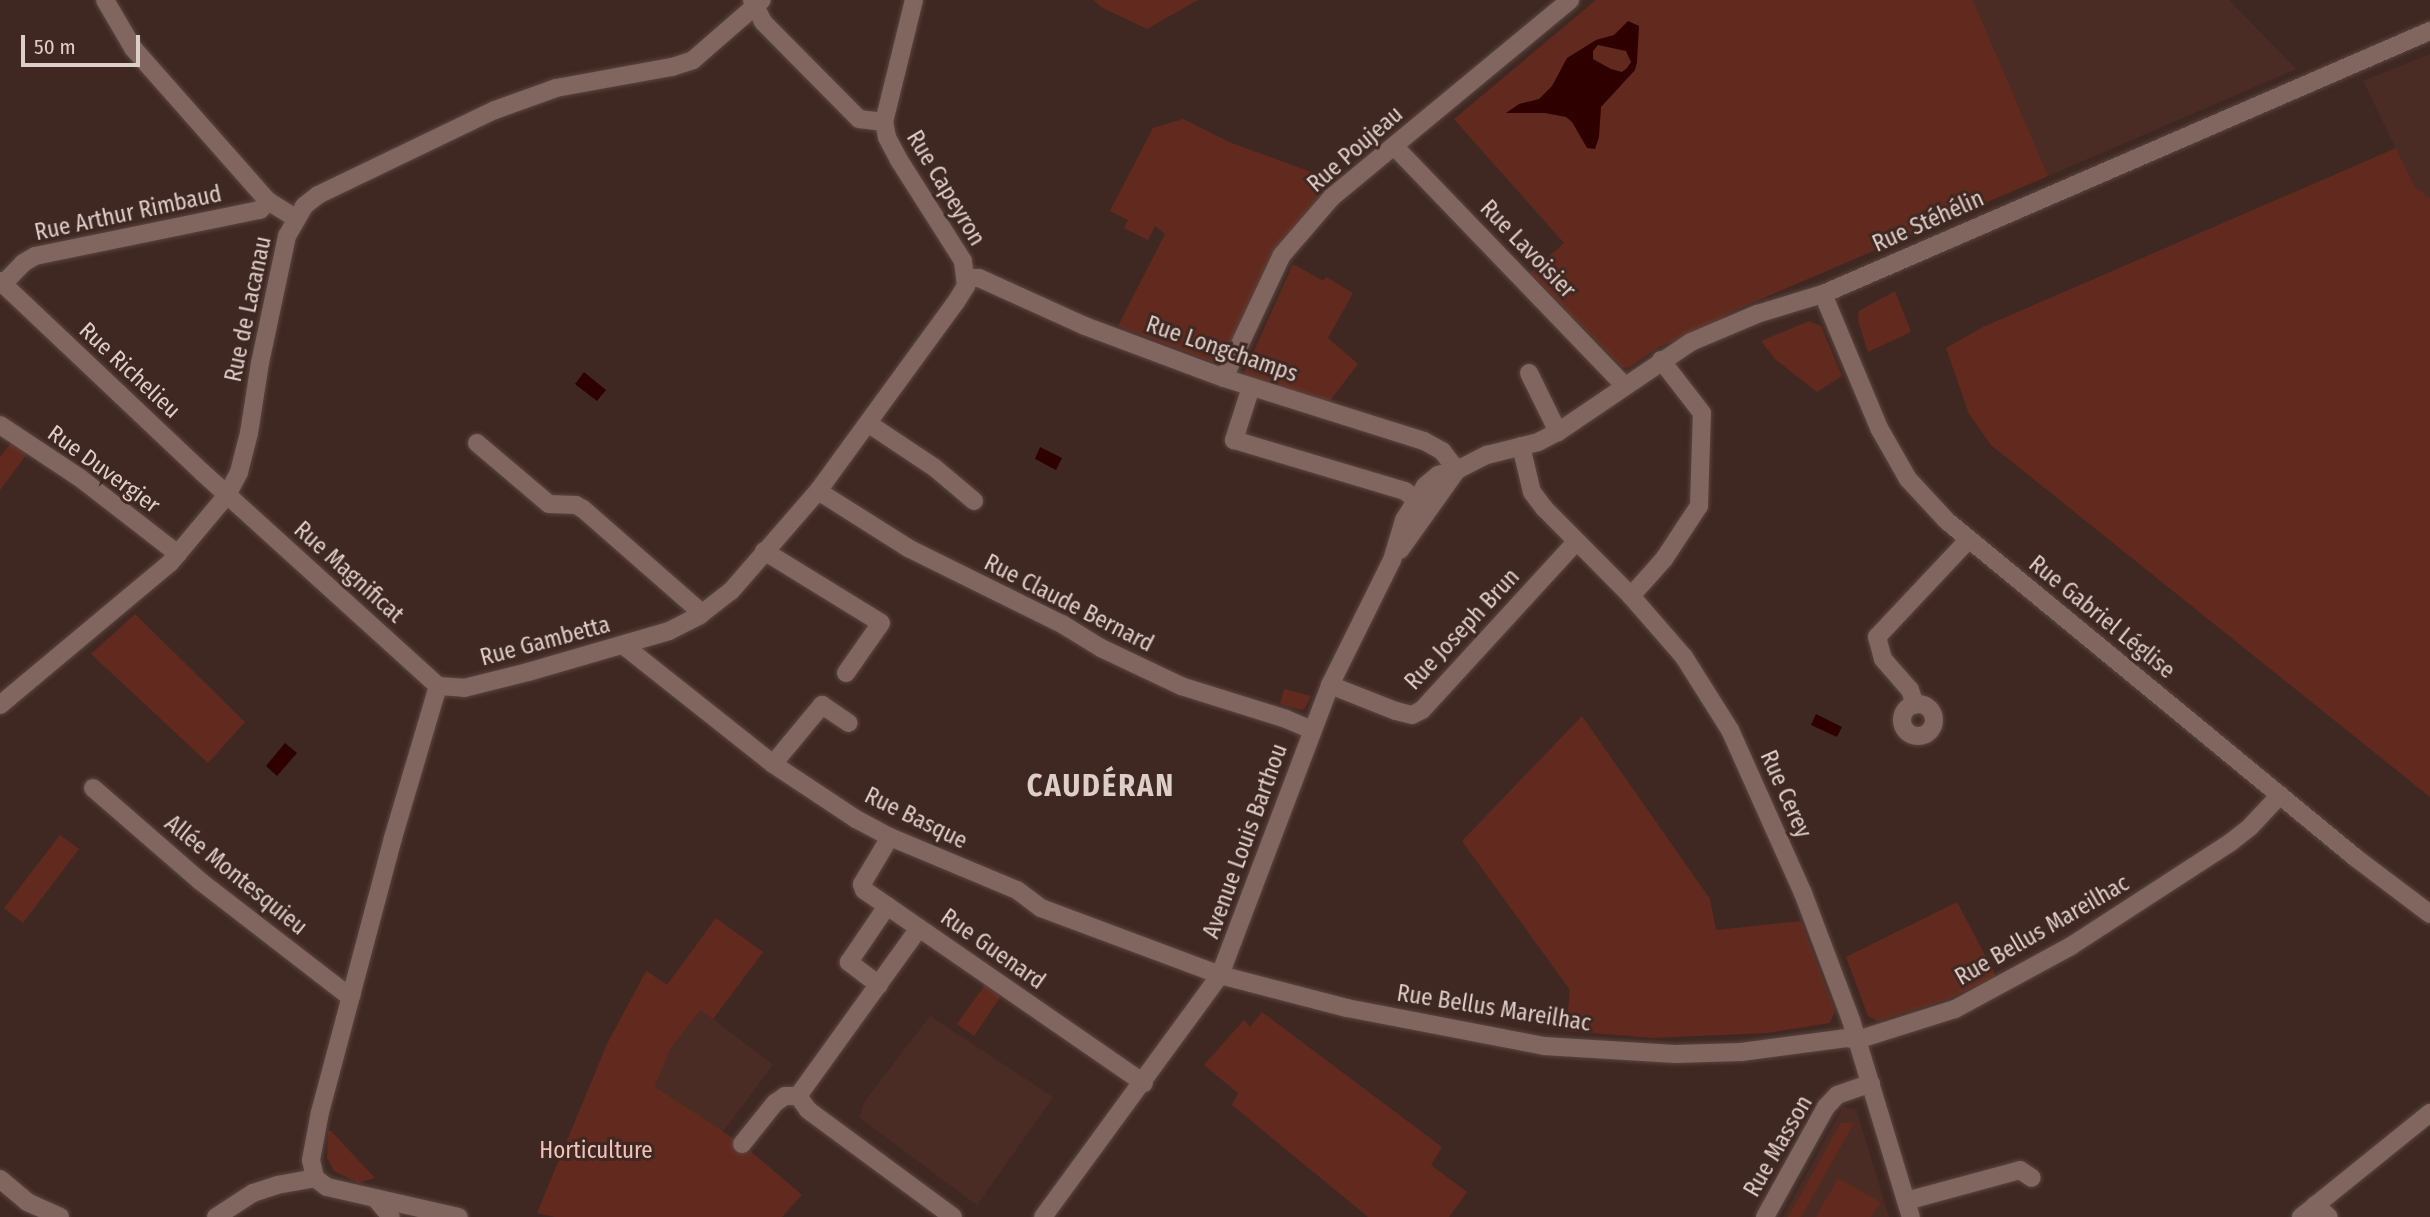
<!DOCTYPE html>
<html>
<head>
<meta charset="utf-8">
<style>
  body { margin:0 }
  #map { position:relative; width:2430px; height:1217px; overflow:hidden; background:#3f2822; font-family:"Fira Sans Condensed",sans-serif }
  div>[style] { position:absolute }
  [style*='--x'] { left:calc(var(--x)*1px); top:calc(var(--y)*1px); width:calc(var(--w)*1px); rotate:calc(var(--a)*1deg) }
  .built>* { inset:0; background:#4b2c25 }
  .green>* { inset:0; background:#622a1e }
  .water>* { inset:0; background:#2e0000 }
  .roads { filter:drop-shadow(0 0 2px #594540) drop-shadow(0 0 2px #594540) }
  .minor>* { height:18px; margin:-9px; padding:0 9px; transform-origin:9px; border-radius:9px; background:#81655f }
  .minor>.ring { margin:-9px; padding:0; box-sizing:content-box; background:none; border:18px solid #81655f; border-radius:50% }
  .tertiary>* { height:18px; margin:-9px; padding:0 9px; transform-origin:9px; border-radius:9px; background:#81655f }
  .secondary>* { height:18px; margin:-9px; padding:0 9px; transform-origin:9px; border-radius:9px; background:#81655f }
  span { translate:-50% -50%; white-space:nowrap; text-align:center; line-height:1.15; -webkit-text-stroke:6px #3f2822; paint-order:stroke }
  .street-label { font-size:23px; color:#dececa }
  .park-label { font-size:23px; color:#f0c2b8 }
  .district-label { font-size:30px; color:#dececa; font-weight:700; letter-spacing:2px }
  .scale { position:absolute; left:21px; top:35px; width:119px; height:32px; box-sizing:border-box; border:4px solid #dececa; border-top:0; padding-left:9px; font-size:21px; line-height:24px; white-space:nowrap; color:#dececa; -webkit-text-stroke:5px #3f2822; paint-order:stroke }
</style>
</head>
<body>
<div id="map">
  <div class="built">
    <i style="clip-path:polygon(1973px 0,2229px 0,2296px 69px,2048px 176px)"></i>
    <i style="clip-path:polygon(2430px 54px,2430px 198px,2415px 187px,2363px 81px)"></i>
    <i style="clip-path:polygon(700px 1009px,773px 1065px,722px 1133px,655px 1087px,670px 1049px)"></i>
    <i style="clip-path:polygon(930px 1016px,1053px 1097px,977px 1205px,859px 1117px,865px 1101px)"></i>
    <i style="clip-path:polygon(1843px 1107px,1856px 1109px,1889px 1217px,1783px 1217px)"></i>
  </div>
  <div class="green">
    <i style="clip-path:polygon(1093px 0,1198px 0,1147px 29px,1101px 7px)"></i>
    <i style="clip-path:polygon(1596px 0,1973px 0,2048px 176px,1731px 312px,1714px 324px,1659px 347px,1629px 368px,1622px 367px,1530px 273px,1564px 243px,1454px 119px)"></i>
    <i style="clip-path:polygon(1183px 119px,1229px 142px,1314px 173px,1344px 174px,1326px 190px,1275px 251px,1224px 359px,1214px 363px,1118px 326px,1165px 234px,1155px 226px,1148px 240px,1124px 228px,1128px 220px,1110px 211px,1153px 128px)"></i>
    <i style="clip-path:polygon(2396px 148px,2415px 187px,2430px 198px,2430px 797px,1991px 445px,1969px 414px,1946px 348px,1983px 327px)"></i>
    <i style="clip-path:polygon(1293px 264px,1323px 281px,1326px 277px,1353px 293px,1328px 338px,1358px 364px,1329px 402px,1243px 375px)"></i>
    <i style="clip-path:polygon(1895px 291px,1911px 332px,1868px 352px,1858px 320px,1859px 311px)"></i>
    <i style="clip-path:polygon(1809px 321px,1821px 326px,1842px 376px,1817px 392px,1776px 360px,1761px 341px)"></i>
    <i style="clip-path:polygon(11px 443px,27px 454px,0 490px,0 457px)"></i>
    <i style="clip-path:polygon(135px 614px,245px 722px,208px 763px,91px 654px)"></i>
    <i style="clip-path:polygon(1284px 689px,1311px 696px,1305px 708px,1302px 710px,1280px 704px)"></i>
    <i style="clip-path:polygon(1582px 716px,1710px 899px,1716px 930px,1801px 921px,1835px 1011px,1830px 1023px,1767px 1033px,1654px 1038px,1566px 1031px,1570px 990px,1462px 841px)"></i>
    <i style="clip-path:polygon(60px 835px,79px 849px,23px 923px,4px 908px)"></i>
    <i style="clip-path:polygon(1957px 902px,1996px 976px,1948px 999px,1878px 1021px,1868px 1016px,1846px 957px)"></i>
    <i style="clip-path:polygon(716px 918px,763px 952px,713px 1019px,700px 1010px,670px 1049px,655px 1087px,742px 1144px,802px 1195px,782px 1217px,555px 1217px,537px 1213px,607px 1044px,644px 975px,647px 971px,667px 985px)"></i>
    <i style="clip-path:polygon(985px 985px,1001px 996px,974px 1036px,957px 1024px)"></i>
    <i style="clip-path:polygon(1262px 1012px,1442px 1147px,1431px 1165px,1467px 1192px,1449px 1217px,1368px 1217px,1232px 1105px,1238px 1093px,1204px 1065px,1244px 1020px,1250px 1027px)"></i>
    <i style="clip-path:polygon(1841px 1123px,1854px 1123px,1801px 1217px,1788px 1217px)"></i>
    <i style="clip-path:polygon(328px 1131px,331px 1131px,375px 1178px,358px 1183px,334px 1171px,327px 1158px)"></i>
    <i style="clip-path:polygon(1838px 1178px,1880px 1202px,1871px 1217px,1816px 1217px)"></i>
  </div>
  <div class="water">
    <i style="clip-path:polygon(evenodd,1628px 21px,1639px 26px,1637px 62px,1635px 70px,1601px 107px,1599px 137px,1595px 149px,1587px 148px,1572px 122px,1566px 117px,1545px 113px,1506px 113px,1519px 104px,1539px 99px,1552px 86px,1567px 58px,1596px 40px,1614px 35px,1628px 21px,1598px 45px,1626px 51px,1631px 62px,1627px 68px,1622px 72px,1611px 69px,1593px 59px,1593px 51px,1598px 45px)"></i>
    <i style="clip-path:polygon(584px 372px,606px 390px,597px 401px,575px 384px)"></i>
    <i style="clip-path:polygon(1040px 447px,1062px 458px,1056px 470px,1035px 459px)"></i>
    <i style="clip-path:polygon(1816px 714px,1842px 727px,1837px 737px,1811px 725px)"></i>
    <i style="clip-path:polygon(285px 743px,297px 753px,277px 776px,266px 766px)"></i>
  </div>
  <div class="roads">
    <div class="minor">
      <i style="--x:105;--y:0;--w:56;--a:59.7"></i>
      <i style="--x:133;--y:48;--w:204;--a:48.6"></i>
      <i style="--x:268;--y:201;--w:32;--a:32"></i>
      <i style="--x:752;--y:0;--w:25;--a:63"></i>
      <i style="--x:763;--y:22;--w:136;--a:45.3"></i>
      <i style="--x:859;--y:119;--w:25;--a:7"></i>
      <i style="--x:1394;--y:146;--w:333;--a:46.1"></i>
      <i style="--x:3;--y:284;--w:29;--a:-46"></i>
      <i style="--x:23;--y:263;--w:14;--a:-30"></i>
      <i style="--x:35;--y:256;--w:230;--a:-11.6"></i>
      <i style="--x:260;--y:210;--w:12;--a:-48"></i>
      <i style="--x:1823;--y:294;--w:145;--a:67.3"></i>
      <i style="--x:1879;--y:428;--w:59;--a:60.4"></i>
      <i style="--x:1908;--y:479;--w:57;--a:47.1"></i>
      <i style="--x:1947;--y:521;--w:530;--a:39.49"></i>
      <i style="--x:2356;--y:858;--w:93;--a:37.1"></i>
      <i style="--x:1529;--y:373;--w:66;--a:63.8"></i>
      <i style="--x:1224;--y:378;--w:136;--a:-64.8"></i>
      <i style="--x:1282;--y:255;--w:77;--a:-49.2"></i>
      <i style="--x:1332;--y:197;--w:309;--a:-39.6"></i>
      <i style="--x:1251;--y:387;--w:56;--a:107.8"></i>
      <i style="--x:1234;--y:440;--w:178;--a:16.6"></i>
      <i style="--x:1405;--y:491;--w:13;--a:39"></i>
      <i style="--x:869;--y:424;--w:79;--a:33.7"></i>
      <i style="--x:935;--y:468;--w:51;--a:40.2"></i>
      <i style="--x:0;--y:425;--w:96;--a:33.5"></i>
      <i style="--x:80;--y:478;--w:124;--a:37.8"></i>
      <i style="--x:477;--y:443;--w:94;--a:40.3"></i>
      <i style="--x:549;--y:504;--w:27;--a:2"></i>
      <i style="--x:576;--y:505;--w:8;--a:30"></i>
      <i style="--x:583;--y:509;--w:158;--a:41.2"></i>
      <i style="--x:1521;--y:446;--w:47;--a:76.6"></i>
      <i style="--x:1532;--y:492;--w:20;--a:53"></i>
      <i style="--x:1544;--y:508;--w:124;--a:45.3"></i>
      <i style="--x:1631;--y:596;--w:81;--a:49"></i>
      <i style="--x:1684;--y:657;--w:86;--a:57.8"></i>
      <i style="--x:1730;--y:730;--w:179;--a:65.9"></i>
      <i style="--x:1803;--y:893;--w:136;--a:69.3"></i>
      <i style="--x:1851;--y:1020;--w:206;--a:73.1"></i>
      <i style="--x:818;--y:491;--w:107;--a:32.3"></i>
      <i style="--x:908;--y:548;--w:172;--a:26.3"></i>
      <i style="--x:1062;--y:624;--w:46;--a:31.6"></i>
      <i style="--x:1101;--y:648;--w:89;--a:25.4"></i>
      <i style="--x:1181;--y:686;--w:110;--a:17.4"></i>
      <i style="--x:1286;--y:719;--w:28;--a:23"></i>
      <i style="--x:764;--y:551;--w:137;--a:31.6"></i>
      <i style="--x:881;--y:623;--w:61;--a:125"></i>
      <i style="--x:1631;--y:596;--w:50;--a:-48.3"></i>
      <i style="--x:1664;--y:559;--w:64;--a:-56.6"></i>
      <i style="--x:1699;--y:506;--w:93;--a:-88.2"></i>
      <i style="--x:1702;--y:413;--w:67;--a:-127.7"></i>
      <i style="--x:623;--y:645;--w:191;--a:38.4"></i>
      <i style="--x:773;--y:764;--w:100;--a:33.5"></i>
      <i style="--x:856;--y:819;--w:38;--a:28"></i>
      <i style="--x:890;--y:837;--w:138;--a:22.7"></i>
      <i style="--x:1017;--y:890;--w:30;--a:37"></i>
      <i style="--x:1041;--y:908;--w:191;--a:20.5"></i>
      <i style="--x:1220;--y:975;--w:131;--a:14.6"></i>
      <i style="--x:1347;--y:1008;--w:201;--a:10.9"></i>
      <i style="--x:1544;--y:1046;--w:131;--a:3.5"></i>
      <i style="--x:1675;--y:1054;--w:66;--a:-1.7"></i>
      <i style="--x:1741;--y:1052;--w:107;--a:-7.5"></i>
      <i style="--x:1847;--y:1038;--w:10;--a:11"></i>
      <i style="--x:1857;--y:1040;--w:103;--a:-17.6"></i>
      <i style="--x:1955;--y:1009;--w:132;--a:-28.5"></i>
      <i style="--x:2071;--y:946;--w:191;--a:-33"></i>
      <i style="--x:2231;--y:842;--w:24;--a:-38"></i>
      <i style="--x:2250;--y:827;--w:44;--a:-46.8"></i>
      <i style="--x:1330;--y:685;--w:71;--a:21.5"></i>
      <i style="--x:1396;--y:711;--w:16;--a:14"></i>
      <i style="--x:1412;--y:715;--w:11;--a:-27"></i>
      <i style="--x:1422;--y:710;--w:228;--a:-47.5"></i>
      <i class="ring" style="left:1902px;top:704px;width:14px;height:14px"></i>
      <i style="--x:0;--y:705;--w:222;--a:-39.9"></i>
      <i style="--x:170;--y:563;--w:89;--a:-50"></i>
      <i style="--x:1915;--y:705;--w:16;--a:-108"></i>
      <i style="--x:1910;--y:690;--w:41;--a:-131.1"></i>
      <i style="--x:1883;--y:659;--w:23;--a:-105"></i>
      <i style="--x:1877;--y:637;--w:134;--a:-46.8"></i>
      <i style="--x:773;--y:764;--w:77;--a:-50.3"></i>
      <i style="--x:822;--y:705;--w:32;--a:34"></i>
      <i style="--x:93;--y:788;--w:142;--a:41"></i>
      <i style="--x:200;--y:881;--w:183;--a:37.7"></i>
      <i style="--x:345;--y:993;--w:7;--a:16"></i>
      <i style="--x:890;--y:837;--w:55;--a:120.8"></i>
      <i style="--x:862;--y:884;--w:6;--a:72"></i>
      <i style="--x:864;--y:890;--w:340;--a:34.6"></i>
      <i style="--x:879;--y:985;--w:38;--a:-143"></i>
      <i style="--x:849;--y:962;--w:68;--a:-55.8"></i>
      <i style="--x:798;--y:1096;--w:207;--a:-54.2"></i>
      <i style="--x:798;--y:1096;--w:17;--a:54"></i>
      <i style="--x:808;--y:1110;--w:180;--a:36.4"></i>
      <i style="--x:742;--y:1144;--w:53;--a:-51.2"></i>
      <i style="--x:775;--y:1103;--w:12;--a:-35"></i>
      <i style="--x:785;--y:1096;--w:13;--a:0"></i>
      <i style="--x:376;--y:1199;--w:23;--a:50"></i>
      <i style="--x:1906;--y:1201;--w:118;--a:-15.2"></i>
      <i style="--x:2020;--y:1170;--w:14;--a:34"></i>
      <i style="--x:2315;--y:1205;--w:18;--a:41"></i>
      <i style="--x:1765;--y:1217;--w:126;--a:-61"></i>
      <i style="--x:1826;--y:1107;--w:16;--a:-47"></i>
      <i style="--x:1837;--y:1095;--w:36;--a:-19"></i>
    </div>
    <div class="tertiary">
      <i style="--x:967;--y:278;--w:12;--a:0"></i>
      <i style="--x:979;--y:278;--w:116;--a:24.4"></i>
      <i style="--x:1085;--y:326;--w:148;--a:20.5"></i>
      <i style="--x:1224;--y:378;--w:210;--a:17.5"></i>
      <i style="--x:1424;--y:441;--w:21;--a:29"></i>
      <i style="--x:1442;--y:451;--w:24;--a:52"></i>
      <i style="--x:0;--y:281;--w:278;--a:43.4"></i>
      <i style="--x:202;--y:472;--w:319;--a:42.2"></i>
      <i style="--x:227;--y:495;--w:26;--a:-62"></i>
      <i style="--x:239;--y:472;--w:40;--a:-75.6"></i>
      <i style="--x:249;--y:433;--w:71;--a:-81.1"></i>
      <i style="--x:260;--y:363;--w:130;--a:-78"></i>
      <i style="--x:287;--y:236;--w:34;--a:-60"></i>
      <i style="--x:304;--y:206;--w:18;--a:-38"></i>
      <i style="--x:318;--y:195;--w:196;--a:-25.7"></i>
      <i style="--x:495;--y:110;--w:65;--a:-19.8"></i>
      <i style="--x:556;--y:88;--w:118;--a:-10.3"></i>
      <i style="--x:672;--y:67;--w:22;--a:-18"></i>
      <i style="--x:693;--y:60;--w:91;--a:-41"></i>
      <i style="--x:1400;--y:550;--w:98;--a:-54.5"></i>
      <i style="--x:438;--y:686;--w:26;--a:4"></i>
      <i style="--x:464;--y:688;--w:66;--a:-14"></i>
      <i style="--x:528;--y:672;--w:147;--a:-16.2"></i>
      <i style="--x:669;--y:631;--w:35;--a:-27"></i>
      <i style="--x:700;--y:615;--w:39;--a:-38"></i>
      <i style="--x:731;--y:591;--w:133;--a:-49"></i>
      <i style="--x:818;--y:491;--w:234;--a:-53.9"></i>
      <i style="--x:956;--y:302;--w:19;--a:-58"></i>
      <i style="--x:966;--y:286;--w:25;--a:-97"></i>
      <i style="--x:963;--y:261;--w:120;--a:-122.4"></i>
      <i style="--x:899;--y:160;--w:26;--a:-118"></i>
      <i style="--x:887;--y:137;--w:15;--a:-101"></i>
      <i style="--x:884;--y:122;--w:126;--a:-76.2"></i>
      <i style="--x:438;--y:686;--w:159;--a:106.5"></i>
      <i style="--x:393;--y:838;--w:284;--a:104.9"></i>
      <i style="--x:320;--y:1112;--w:49;--a:100.6"></i>
      <i style="--x:311;--y:1160;--w:18;--a:77"></i>
      <i style="--x:315;--y:1178;--w:15;--a:37"></i>
      <i style="--x:327;--y:1187;--w:135;--a:12.8"></i>
      <i style="--x:0;--y:1179;--w:35;--a:40"></i>
      <i style="--x:27;--y:1202;--w:36;--a:24"></i>
      <i style="--x:216;--y:1217;--w:44;--a:-33"></i>
      <i style="--x:253;--y:1193;--w:25;--a:-18"></i>
      <i style="--x:277;--y:1185;--w:39;--a:-10"></i>
      <i style="--x:1043;--y:1217;--w:300;--a:-53.8"></i>
      <i style="--x:1220;--y:975;--w:310;--a:-69.2"></i>
      <i style="--x:1330;--y:685;--w:140;--a:-63.6"></i>
      <i style="--x:1392;--y:560;--w:42;--a:-73.3"></i>
      <i style="--x:1404;--y:520;--w:40;--a:-58"></i>
      <i style="--x:1425;--y:486;--w:17;--a:-40"></i>
      <i style="--x:1438;--y:475;--w:20;--a:-15"></i>
      <i style="--x:1457;--y:470;--w:34;--a:-27"></i>
      <i style="--x:1487;--y:455;--w:53;--a:-14.3"></i>
      <i style="--x:1538;--y:442;--w:22;--a:-27"></i>
      <i style="--x:1558;--y:432;--w:161;--a:-34.1"></i>
      <i style="--x:1691;--y:342;--w:72;--a:-23"></i>
      <i style="--x:1757;--y:314;--w:69;--a:-16.9"></i>
      <i style="--x:1823;--y:294;--w:662;--a:-23.43"></i>
    </div>
    <div class="secondary">
      <i style="--x:2301;--y:1217;--w:166;--a:-38.9"></i>
    </div>
  </div>
  <div class="street-label">
    <span style="left:1355px;top:149px;rotate:-41deg">Rue Poujeau</span>
    <span style="left:946px;top:188px;rotate:59deg">Rue Capeyron</span>
    <span style="left:128px;top:213px;rotate:-12deg">Rue Arthur Rimbaud</span>
    <span style="left:1928px;top:221px;rotate:-24deg">Rue Stéhélin</span>
    <span style="left:1528px;top:249px;rotate:46deg">Rue Lavoisier</span>
    <span style="left:248px;top:309px;rotate:-78deg">Rue de Lacanau</span>
    <span style="left:1222px;top:349px;rotate:19deg">Rue Longchamps</span>
    <span style="left:130px;top:370px;rotate:43deg">Rue Richelieu</span>
    <span style="left:104px;top:469px;rotate:36deg">Rue Duvergier</span>
    <span style="left:349px;top:572px;rotate:42deg">Rue Magnificat</span>
    <span style="left:1069px;top:603px;rotate:27deg">Rue Claude Bernard</span>
    <span style="left:2102px;top:617px;rotate:39deg">Rue Gabriel Léglise</span>
    <span style="left:1462px;top:629px;rotate:-47deg">Rue Joseph Brun</span>
    <span style="left:545px;top:641px;rotate:-15deg">Rue Gambetta</span>
    <span style="left:1786px;top:794px;rotate:66deg">Rue Cerey</span>
    <span style="left:916px;top:818px;rotate:26deg">Rue Basque</span>
    <span style="left:1245px;top:841px;rotate:-70deg">Avenue Louis Barthou</span>
    <span style="left:236px;top:875px;rotate:39deg">Allée Montesquieu</span>
    <span style="left:2042px;top:930px;rotate:-30deg">Rue Bellus Mareilhac</span>
    <span style="left:993px;top:949px;rotate:35deg">Rue Guenard</span>
    <span style="left:1494px;top:1008px;rotate:9deg">Rue Bellus Mareilhac</span>
    <span style="left:1778px;top:1146px;rotate:-60deg">Rue Masson</span>
  </div>
  <div class="park-label">
    <span style="left:596px;top:1150px">Horticulture</span>
  </div>
  <div class="district-label">
    <span style="left:1101px;top:786px">CAUDÉRAN</span>
  </div>
  <div class="scale">50 m</div>
</div>
</body>
</html>
